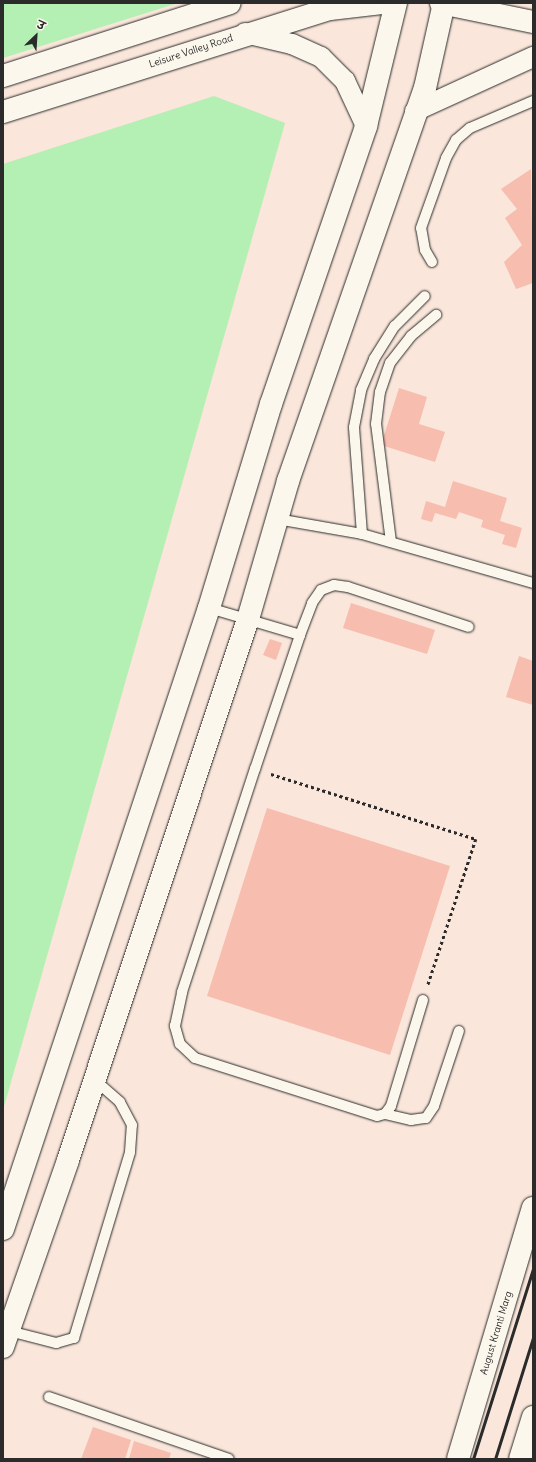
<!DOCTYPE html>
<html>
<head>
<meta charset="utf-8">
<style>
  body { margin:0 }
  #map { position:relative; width:536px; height:1462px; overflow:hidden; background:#fbf7ec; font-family:Delius,"Playpen Sans Deva",sans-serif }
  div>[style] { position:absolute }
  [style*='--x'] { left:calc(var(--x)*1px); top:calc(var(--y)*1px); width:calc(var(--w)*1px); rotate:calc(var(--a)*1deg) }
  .built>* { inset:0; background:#fae6da }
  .green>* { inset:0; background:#b4efb4 }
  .building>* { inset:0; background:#f7bdaf }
  .path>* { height:2.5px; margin-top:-1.25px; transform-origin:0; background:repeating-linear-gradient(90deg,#2b2b2b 0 3px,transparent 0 6px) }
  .roads { filter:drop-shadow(0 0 1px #2b2b2b) drop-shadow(0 0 1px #2b2b2b) }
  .lane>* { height:10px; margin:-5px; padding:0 5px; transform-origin:5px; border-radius:5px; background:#fbf7ec }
  .street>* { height:20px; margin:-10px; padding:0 10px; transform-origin:10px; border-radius:10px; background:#fbf7ec }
  .secondary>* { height:22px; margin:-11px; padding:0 11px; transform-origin:11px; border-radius:11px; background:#fbf7ec }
  .rail>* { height:3px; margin:-1.5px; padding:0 1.5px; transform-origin:1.5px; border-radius:1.5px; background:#2b2b2b }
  span { translate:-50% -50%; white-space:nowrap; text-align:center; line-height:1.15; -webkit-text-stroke:3px #fbf7ec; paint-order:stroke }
  .street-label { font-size:10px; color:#2b2b2b }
  .frame { position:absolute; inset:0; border:4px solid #2b2b2b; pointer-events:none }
  .north { position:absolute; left:16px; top:16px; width:40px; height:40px; -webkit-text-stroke:3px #fbf7ec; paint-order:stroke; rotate:25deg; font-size:11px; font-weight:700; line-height:16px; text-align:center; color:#2b2b2b }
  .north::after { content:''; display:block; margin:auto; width:14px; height:18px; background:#2b2b2b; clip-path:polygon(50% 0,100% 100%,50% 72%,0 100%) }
</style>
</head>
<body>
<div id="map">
  <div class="built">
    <i style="clip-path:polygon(3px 3px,533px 3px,533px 1459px,3px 1459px)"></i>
  </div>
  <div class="green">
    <i style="clip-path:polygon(3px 3px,178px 3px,3px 58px)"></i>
    <i style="clip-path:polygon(214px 96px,285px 123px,3px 1110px,3px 164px)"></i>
  </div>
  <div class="building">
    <i style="clip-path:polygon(531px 169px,533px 283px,516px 289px,504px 262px,522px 245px,505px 218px,517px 209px,501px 189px)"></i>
    <i style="clip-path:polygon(399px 388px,427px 397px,419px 424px,445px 432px,435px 462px,381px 445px)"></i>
    <i style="clip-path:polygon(453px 481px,507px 498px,500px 521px,522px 528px,516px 548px,502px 544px,505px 535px,481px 527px,483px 520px,459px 512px,456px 519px,435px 513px,432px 522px,421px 519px,426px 501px,445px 507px)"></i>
    <i style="clip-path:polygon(351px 603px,435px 630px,427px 654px,343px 628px)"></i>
    <i style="clip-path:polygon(270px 639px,282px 643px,276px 660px,263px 655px)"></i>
    <i style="clip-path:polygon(519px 656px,533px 661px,533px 705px,506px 697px)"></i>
    <i style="clip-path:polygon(267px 808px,450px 866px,390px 1055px,207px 996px)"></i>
    <i style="clip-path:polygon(93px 1427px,131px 1440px,125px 1459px,81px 1459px)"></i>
    <i style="clip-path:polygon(134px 1441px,171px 1453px,169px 1459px,129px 1459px)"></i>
  </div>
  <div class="path">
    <i style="--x:271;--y:774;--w:215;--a:17.6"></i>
    <i style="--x:476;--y:839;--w:154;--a:108.2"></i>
  </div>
  <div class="roads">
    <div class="lane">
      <i style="--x:432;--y:262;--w:14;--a:-120"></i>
      <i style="--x:425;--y:250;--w:22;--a:-100"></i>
      <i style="--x:421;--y:228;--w:74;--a:-70.3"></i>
      <i style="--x:446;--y:158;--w:21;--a:-61"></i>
      <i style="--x:456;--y:140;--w:18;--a:-41"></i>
      <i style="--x:470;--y:128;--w:69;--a:-23.2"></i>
      <i style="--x:277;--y:519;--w:86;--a:10"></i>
      <i style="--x:362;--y:534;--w:178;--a:16"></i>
      <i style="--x:362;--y:534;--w:107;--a:-94.3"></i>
      <i style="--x:354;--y:427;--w:38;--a:-79"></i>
      <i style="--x:361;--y:390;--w:34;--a:-67"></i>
      <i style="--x:374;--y:359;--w:39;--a:-58"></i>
      <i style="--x:395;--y:326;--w:42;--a:-45"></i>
      <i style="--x:391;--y:542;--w:119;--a:-97.2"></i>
      <i style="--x:376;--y:424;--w:32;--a:-83"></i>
      <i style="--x:380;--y:392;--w:31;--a:-71"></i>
      <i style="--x:390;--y:363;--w:34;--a:-52"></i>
      <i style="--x:411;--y:336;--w:33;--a:-40"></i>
      <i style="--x:209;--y:608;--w:95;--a:16.5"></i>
      <i style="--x:423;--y:1000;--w:111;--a:106.8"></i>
      <i style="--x:391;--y:1106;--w:10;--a:127"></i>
      <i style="--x:385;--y:1114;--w:8;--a:166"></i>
      <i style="--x:377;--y:1116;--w:191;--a:-162.3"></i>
      <i style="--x:195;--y:1058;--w:21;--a:-137"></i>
      <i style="--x:180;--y:1044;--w:19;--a:-106"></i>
      <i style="--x:175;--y:1026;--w:35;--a:-78"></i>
      <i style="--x:182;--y:992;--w:235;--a:-71.9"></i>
      <i style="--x:255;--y:769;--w:141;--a:-71.4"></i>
      <i style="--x:300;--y:635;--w:34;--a:-69"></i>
      <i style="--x:312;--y:603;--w:16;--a:-55"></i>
      <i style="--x:321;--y:590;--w:14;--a:-21"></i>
      <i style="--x:334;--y:585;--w:14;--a:8"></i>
      <i style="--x:348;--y:587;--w:127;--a:18.3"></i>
      <i style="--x:385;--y:1114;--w:27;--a:13"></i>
      <i style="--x:411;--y:1120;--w:15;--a:-8"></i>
      <i style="--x:426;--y:1118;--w:14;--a:-56"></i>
      <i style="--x:434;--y:1106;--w:79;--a:-71.6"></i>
      <i style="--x:9;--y:1331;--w:49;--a:14.3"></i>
      <i style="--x:56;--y:1343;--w:19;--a:-16"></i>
      <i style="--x:74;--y:1338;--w:194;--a:-73.2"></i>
      <i style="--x:130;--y:1152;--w:27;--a:-86"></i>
      <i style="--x:132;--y:1125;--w:26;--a:-118"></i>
      <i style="--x:120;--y:1102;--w:33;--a:-139"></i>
      <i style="--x:49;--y:1397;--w:190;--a:19"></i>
    </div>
    <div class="street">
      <i style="--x:245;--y:33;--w:48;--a:13.2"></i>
      <i style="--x:292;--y:44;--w:32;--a:24"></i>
      <i style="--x:321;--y:57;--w:34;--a:45"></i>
      <i style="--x:345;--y:81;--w:50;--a:65"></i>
      <i style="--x:415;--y:111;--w:130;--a:-24.6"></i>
    </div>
    <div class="secondary">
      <i style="--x:441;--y:3;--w:94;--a:11.7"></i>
      <i style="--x:3;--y:76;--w:238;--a:-17.8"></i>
      <i style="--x:3;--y:112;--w:343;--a:-17.5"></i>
      <i style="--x:330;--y:9;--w:52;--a:-6.6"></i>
      <i style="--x:3;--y:1229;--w:654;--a:-71.65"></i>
      <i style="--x:209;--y:608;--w:213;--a:-73.1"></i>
      <i style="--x:271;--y:404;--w:294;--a:-71.1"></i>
      <i style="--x:366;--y:126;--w:127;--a:-76.3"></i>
      <i style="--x:3;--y:1347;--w:198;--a:-70.8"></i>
      <i style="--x:68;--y:1160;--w:570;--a:-71.6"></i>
      <i style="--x:248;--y:619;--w:144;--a:-73.8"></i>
      <i style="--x:288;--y:481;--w:416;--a:-70.8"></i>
      <i style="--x:425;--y:88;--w:87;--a:-77.4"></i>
      <i style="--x:458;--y:1459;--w:262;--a:-73.4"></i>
      <i style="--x:520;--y:1459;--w:44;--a:-72.8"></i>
    </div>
  </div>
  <div class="rail">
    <i style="--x:473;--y:1459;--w:199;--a:-72.5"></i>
    <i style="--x:495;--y:1459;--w:127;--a:-72.6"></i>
  </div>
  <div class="street-label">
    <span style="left:191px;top:51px;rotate:-18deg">Leisure Valley Road</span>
    <span style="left:496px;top:1333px;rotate:-73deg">August Kranti Marg</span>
  </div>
  <div class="frame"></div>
  <div class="north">उ</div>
</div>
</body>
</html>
